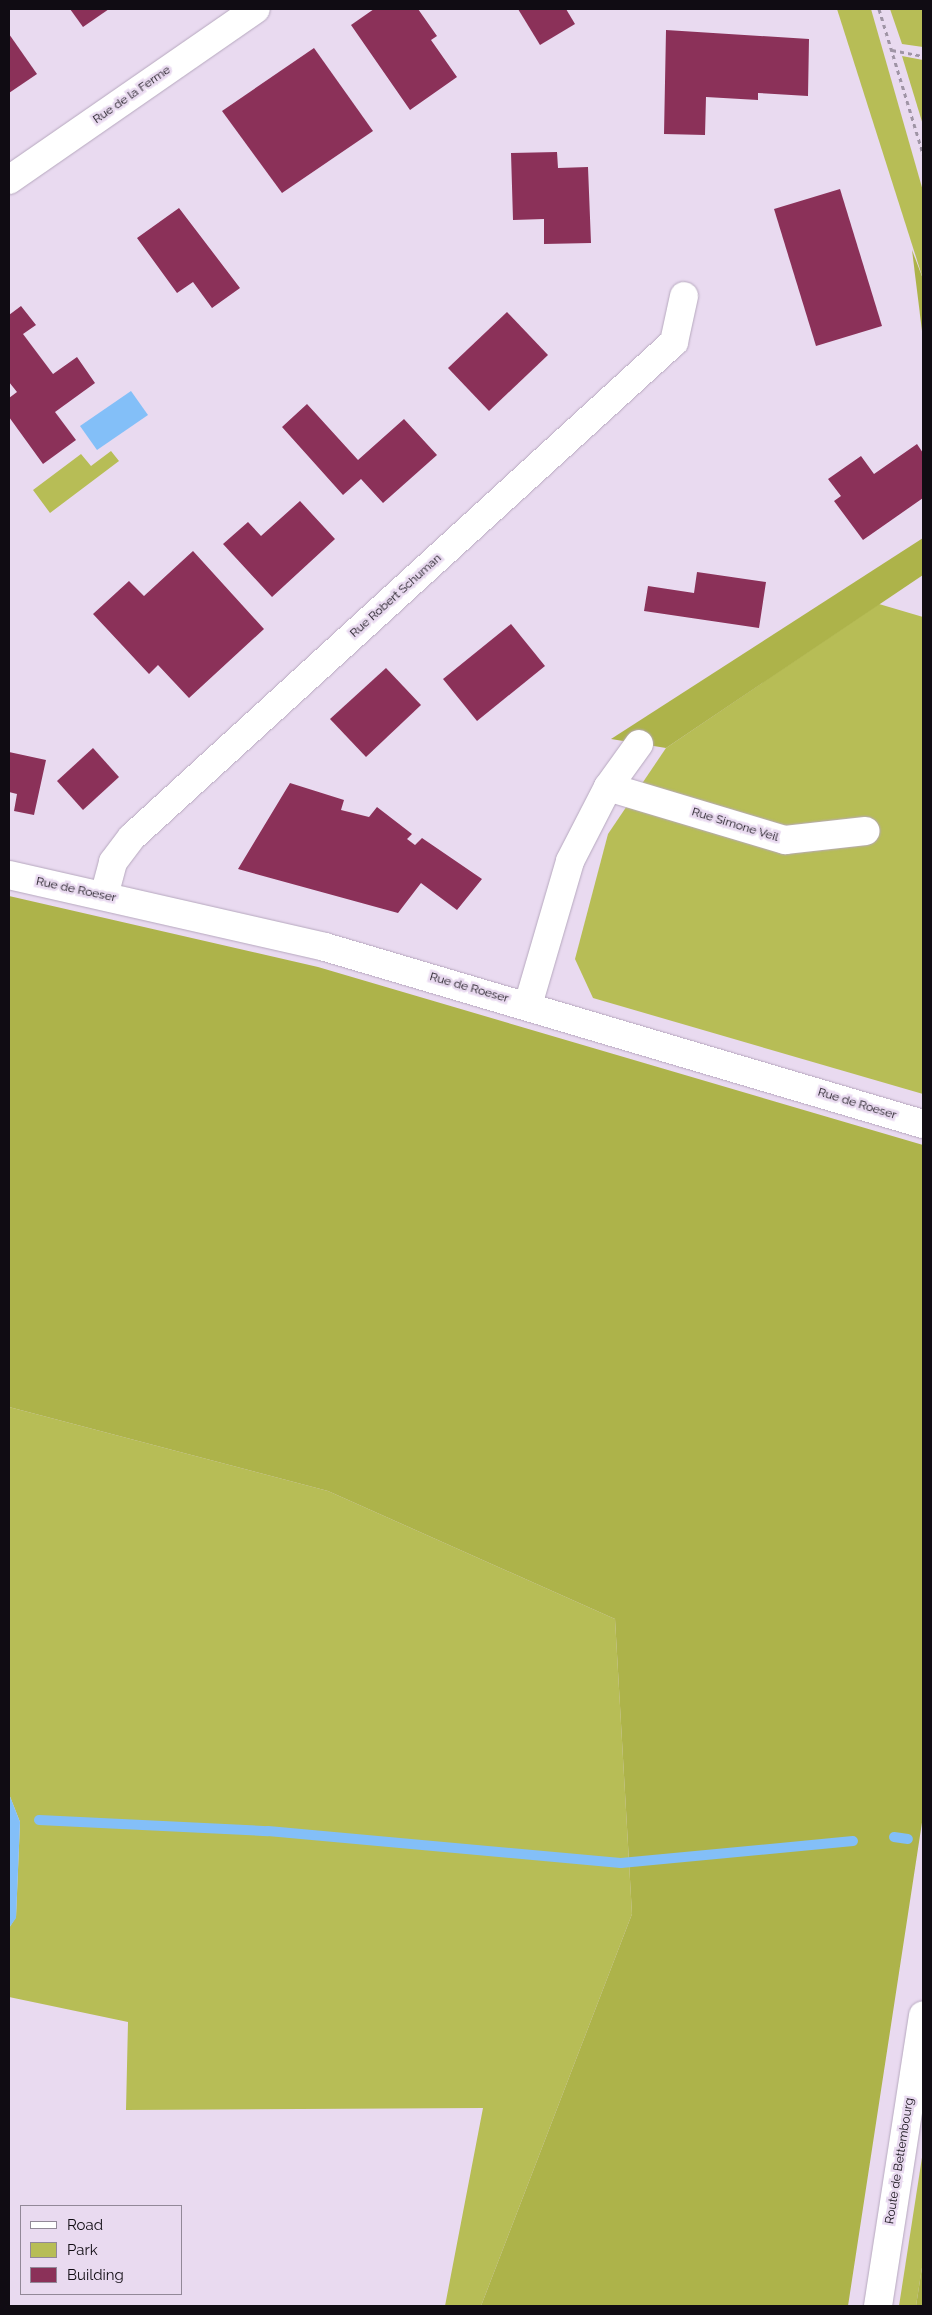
<!DOCTYPE html>
<html>
<head>
<meta charset="utf-8">
<style>
  body { margin:0 }
  #map { position:relative; width:932px; height:2315px; overflow:hidden; background:#e9daf0; font-family:Raleway,sans-serif }
  div>[style] { position:absolute }
  [style*='--x'] { left:calc(var(--x)*1px); top:calc(var(--y)*1px); width:calc(var(--w)*1px); rotate:calc(var(--a)*1deg) }
  .green>* { inset:0; background:#b7bd56 }
  .forest>* { inset:0; background:#adb34a }
  .water>* { inset:0; background:#83bff8 }
  .stream>* { height:10px; margin:-5px; padding:0 5px; transform-origin:5px; border-radius:5px; background:#83bff8 }
  .building>* { inset:0; background:#8b3159 }
  .path>* { height:3px; margin-top:-1.5px; transform-origin:0; background:repeating-linear-gradient(90deg,#9f94a5 0 4px,transparent 0 8px) }
  .roads { filter:drop-shadow(0 0 1px #b6a8be) drop-shadow(0 0 1px #b6a8be) }
  .minor>* { height:28px; margin:-14px; padding:0 14px; transform-origin:14px; border-radius:14px; background:#fff }
  .major>* { height:28px; margin:-14px; padding:0 14px; transform-origin:14px; border-radius:14px; background:#fff }
  span { translate:-50% -50%; white-space:nowrap; text-align:center; line-height:1.15; -webkit-text-stroke:5px #e9daf0; paint-order:stroke }
  .street-label { font-size:12px; color:#100c13 }
  .frame { position:absolute; inset:0; border:10px solid #100c13; pointer-events:none }
  .legend { position:absolute; left:20px; top:2205px; width:162px; height:90px; box-sizing:border-box; background:#e9daf0; border:1px solid #928898; margin:0; padding:6px 9px; list-style:none; font-size:15px; color:#100c13 }
  .legend li { display:flex; align-items:center; gap:10px; height:25px }
  .legend b { width:25px; border:1px solid #928898 }
</style>
</head>
<body>
<div id="map">
  <div class="green">
    <i style="clip-path:polygon(837px 9px,871px 9px,923px 191px,923px 279px)"></i>
    <i style="clip-path:polygon(890px 9px,923px 9px,923px 47px,902px 44px)"></i>
    <i style="clip-path:polygon(902px 56px,923px 60px,923px 125px)"></i>
    <i style="clip-path:polygon(111px 451px,119px 461px,50px 513px,33px 490px,81px 454px,91px 466px)"></i>
    <i style="clip-path:polygon(879px 604px,923px 617px,923px 1094px,593px 998px,575px 959px,608px 834px,666px 748px)"></i>
    <i style="clip-path:polygon(9px 1407px,328px 1491px,615px 1619px,632px 1914px,481px 2306px,445px 2306px,483px 2108px,126px 2110px,128px 2022px,9px 1997px,9px 1928px,16px 1917px,20px 1822px,9px 1794px)"></i>
    <i style="clip-path:polygon(923px 2151px,923px 2261px,916px 2306px,899px 2306px)"></i>
  </div>
  <div class="forest">
    <i style="clip-path:polygon(912px 250px,923px 279px,923px 339px)"></i>
    <i style="clip-path:polygon(923px 538px,923px 575px,666px 748px,611px 739px)"></i>
    <i style="clip-path:polygon(9px 896px,318px 967px,923px 1145px,923px 1816px,848px 2306px,481px 2306px,632px 1914px,615px 1619px,328px 1491px,9px 1407px)"></i>
    <i style="clip-path:polygon(923px 2261px,923px 2306px,916px 2306px)"></i>
  </div>
  <div class="water">
    <i style="clip-path:polygon(131px 391px,148px 415px,97px 450px,80px 426px)"></i>
    <i style="clip-path:polygon(9px 1794px,20px 1822px,16px 1918px,9px 1928px)"></i>
  </div>
  <div class="stream">
    <i style="--x:39;--y:1820;--w:229;--a:2.8"></i>
    <i style="--x:268;--y:1831;--w:354;--a:5.2"></i>
    <i style="--x:621;--y:1863;--w:233;--a:-5.4"></i>
    <i style="--x:894;--y:1837;--w:14;--a:8"></i>
  </div>
  <div class="building">
    <i style="clip-path:polygon(70px 9px,109px 9px,83px 27px)"></i>
    <i style="clip-path:polygon(374px 9px,418px 9px,437px 36px,431px 40px,457px 77px,410px 110px,351px 25px)"></i>
    <i style="clip-path:polygon(518px 9px,566px 9px,575px 24px,540px 45px)"></i>
    <i style="clip-path:polygon(666px 30px,809px 39px,808px 96px,758px 93px,758px 100px,706px 97px,705px 135px,664px 134px)"></i>
    <i style="clip-path:polygon(9px 34px,37px 74px,9px 93px)"></i>
    <i style="clip-path:polygon(314px 48px,373px 131px,282px 193px,222px 111px)"></i>
    <i style="clip-path:polygon(557px 152px,558px 168px,588px 167px,591px 243px,544px 244px,544px 219px,513px 220px,511px 153px)"></i>
    <i style="clip-path:polygon(840px 189px,882px 326px,816px 346px,774px 209px)"></i>
    <i style="clip-path:polygon(179px 208px,240px 288px,212px 308px,193px 282px,177px 293px,137px 238px)"></i>
    <i style="clip-path:polygon(21px 306px,36px 325px,23px 334px,53px 374px,77px 357px,95px 383px,55px 412px,76px 440px,43px 464px,9px 417px,9px 398px,17px 392px,9px 382px,9px 315px)"></i>
    <i style="clip-path:polygon(507px 312px,548px 355px,489px 411px,448px 368px)"></i>
    <i style="clip-path:polygon(307px 404px,358px 460px,404px 419px,437px 455px,383px 503px,361px 479px,343px 495px,282px 427px)"></i>
    <i style="clip-path:polygon(917px 444px,923px 453px,923px 498px,863px 540px,834px 501px,841px 496px,828px 479px,861px 456px,874px 474px)"></i>
    <i style="clip-path:polygon(300px 501px,335px 539px,272px 597px,223px 544px,248px 522px,261px 536px)"></i>
    <i style="clip-path:polygon(193px 551px,264px 629px,189px 698px,158px 665px,149px 674px,93px 614px,129px 581px,144px 596px)"></i>
    <i style="clip-path:polygon(697px 572px,766px 582px,759px 628px,644px 611px,648px 586px,694px 593px)"></i>
    <i style="clip-path:polygon(511px 624px,545px 666px,477px 721px,443px 679px)"></i>
    <i style="clip-path:polygon(386px 668px,421px 705px,366px 757px,330px 719px)"></i>
    <i style="clip-path:polygon(93px 748px,119px 777px,83px 810px,57px 781px)"></i>
    <i style="clip-path:polygon(9px 752px,46px 760px,34px 815px,14px 811px,17px 794px,9px 792px)"></i>
    <i style="clip-path:polygon(290px 783px,344px 800px,341px 810px,369px 817px,377px 807px,412px 834px,407px 839px,415px 845px,422px 838px,482px 879px,457px 910px,421px 883px,398px 913px,238px 869px)"></i>
  </div>
  <div class="path">
    <i style="--x:879;--y:9;--w:152;--a:73.1"></i>
    <i style="--x:892;--y:50;--w:32;--a:11"></i>
  </div>
  <div class="roads">
    <div class="minor">
      <i style="--x:9;--y:180;--w:300;--a:-34.7"></i>
      <i style="--x:608;--y:787;--w:185;--a:16.7"></i>
      <i style="--x:785;--y:840;--w:81;--a:-6.4"></i>
      <i style="--x:104;--y:896;--w:35;--a:-75"></i>
      <i style="--x:113;--y:862;--w:31;--a:-53"></i>
      <i style="--x:132;--y:837;--w:734;--a:-42.4"></i>
      <i style="--x:674;--y:342;--w:47;--a:-77.7"></i>
      <i style="--x:528;--y:1005;--w:150;--a:-73.7"></i>
      <i style="--x:570;--y:861;--w:83;--a:-62.8"></i>
      <i style="--x:608;--y:787;--w:53;--a:-54.2"></i>
    </div>
    <div class="major">
      <i style="--x:9;--y:875;--w:324;--a:12.8"></i>
      <i style="--x:325;--y:947;--w:624;--a:16.49"></i>
      <i style="--x:878;--y:2306;--w:294;--a:-81.2"></i>
    </div>
  </div>
  <div class="street-label">
    <span style="left:132px;top:95px;rotate:-35deg">Rue de la Ferme</span>
    <span style="left:396px;top:596px;rotate:-42deg">Rue Robert Schuman</span>
    <span style="left:735px;top:825px;rotate:17deg">Rue Simone Veil</span>
    <span style="left:76px;top:890px;rotate:12deg">Rue de Roeser</span>
    <span style="left:469px;top:988px;rotate:16deg">Rue de Roeser</span>
    <span style="left:857px;top:1104px;rotate:17deg">Rue de Roeser</span>
    <span style="left:900px;top:2161px;rotate:-81deg">Route de Bettembourg</span>
  </div>
  <div class="frame"></div>
  <ul class="legend">
  <li><b style="height:6px;background:#fff"></b>Road</li>
  <li><b style="height:14px;background:#b7bd56"></b>Park</li>
  <li><b style="height:14px;background:#8b3159"></b>Building</li>
  </ul>
</div>
</body>
</html>
